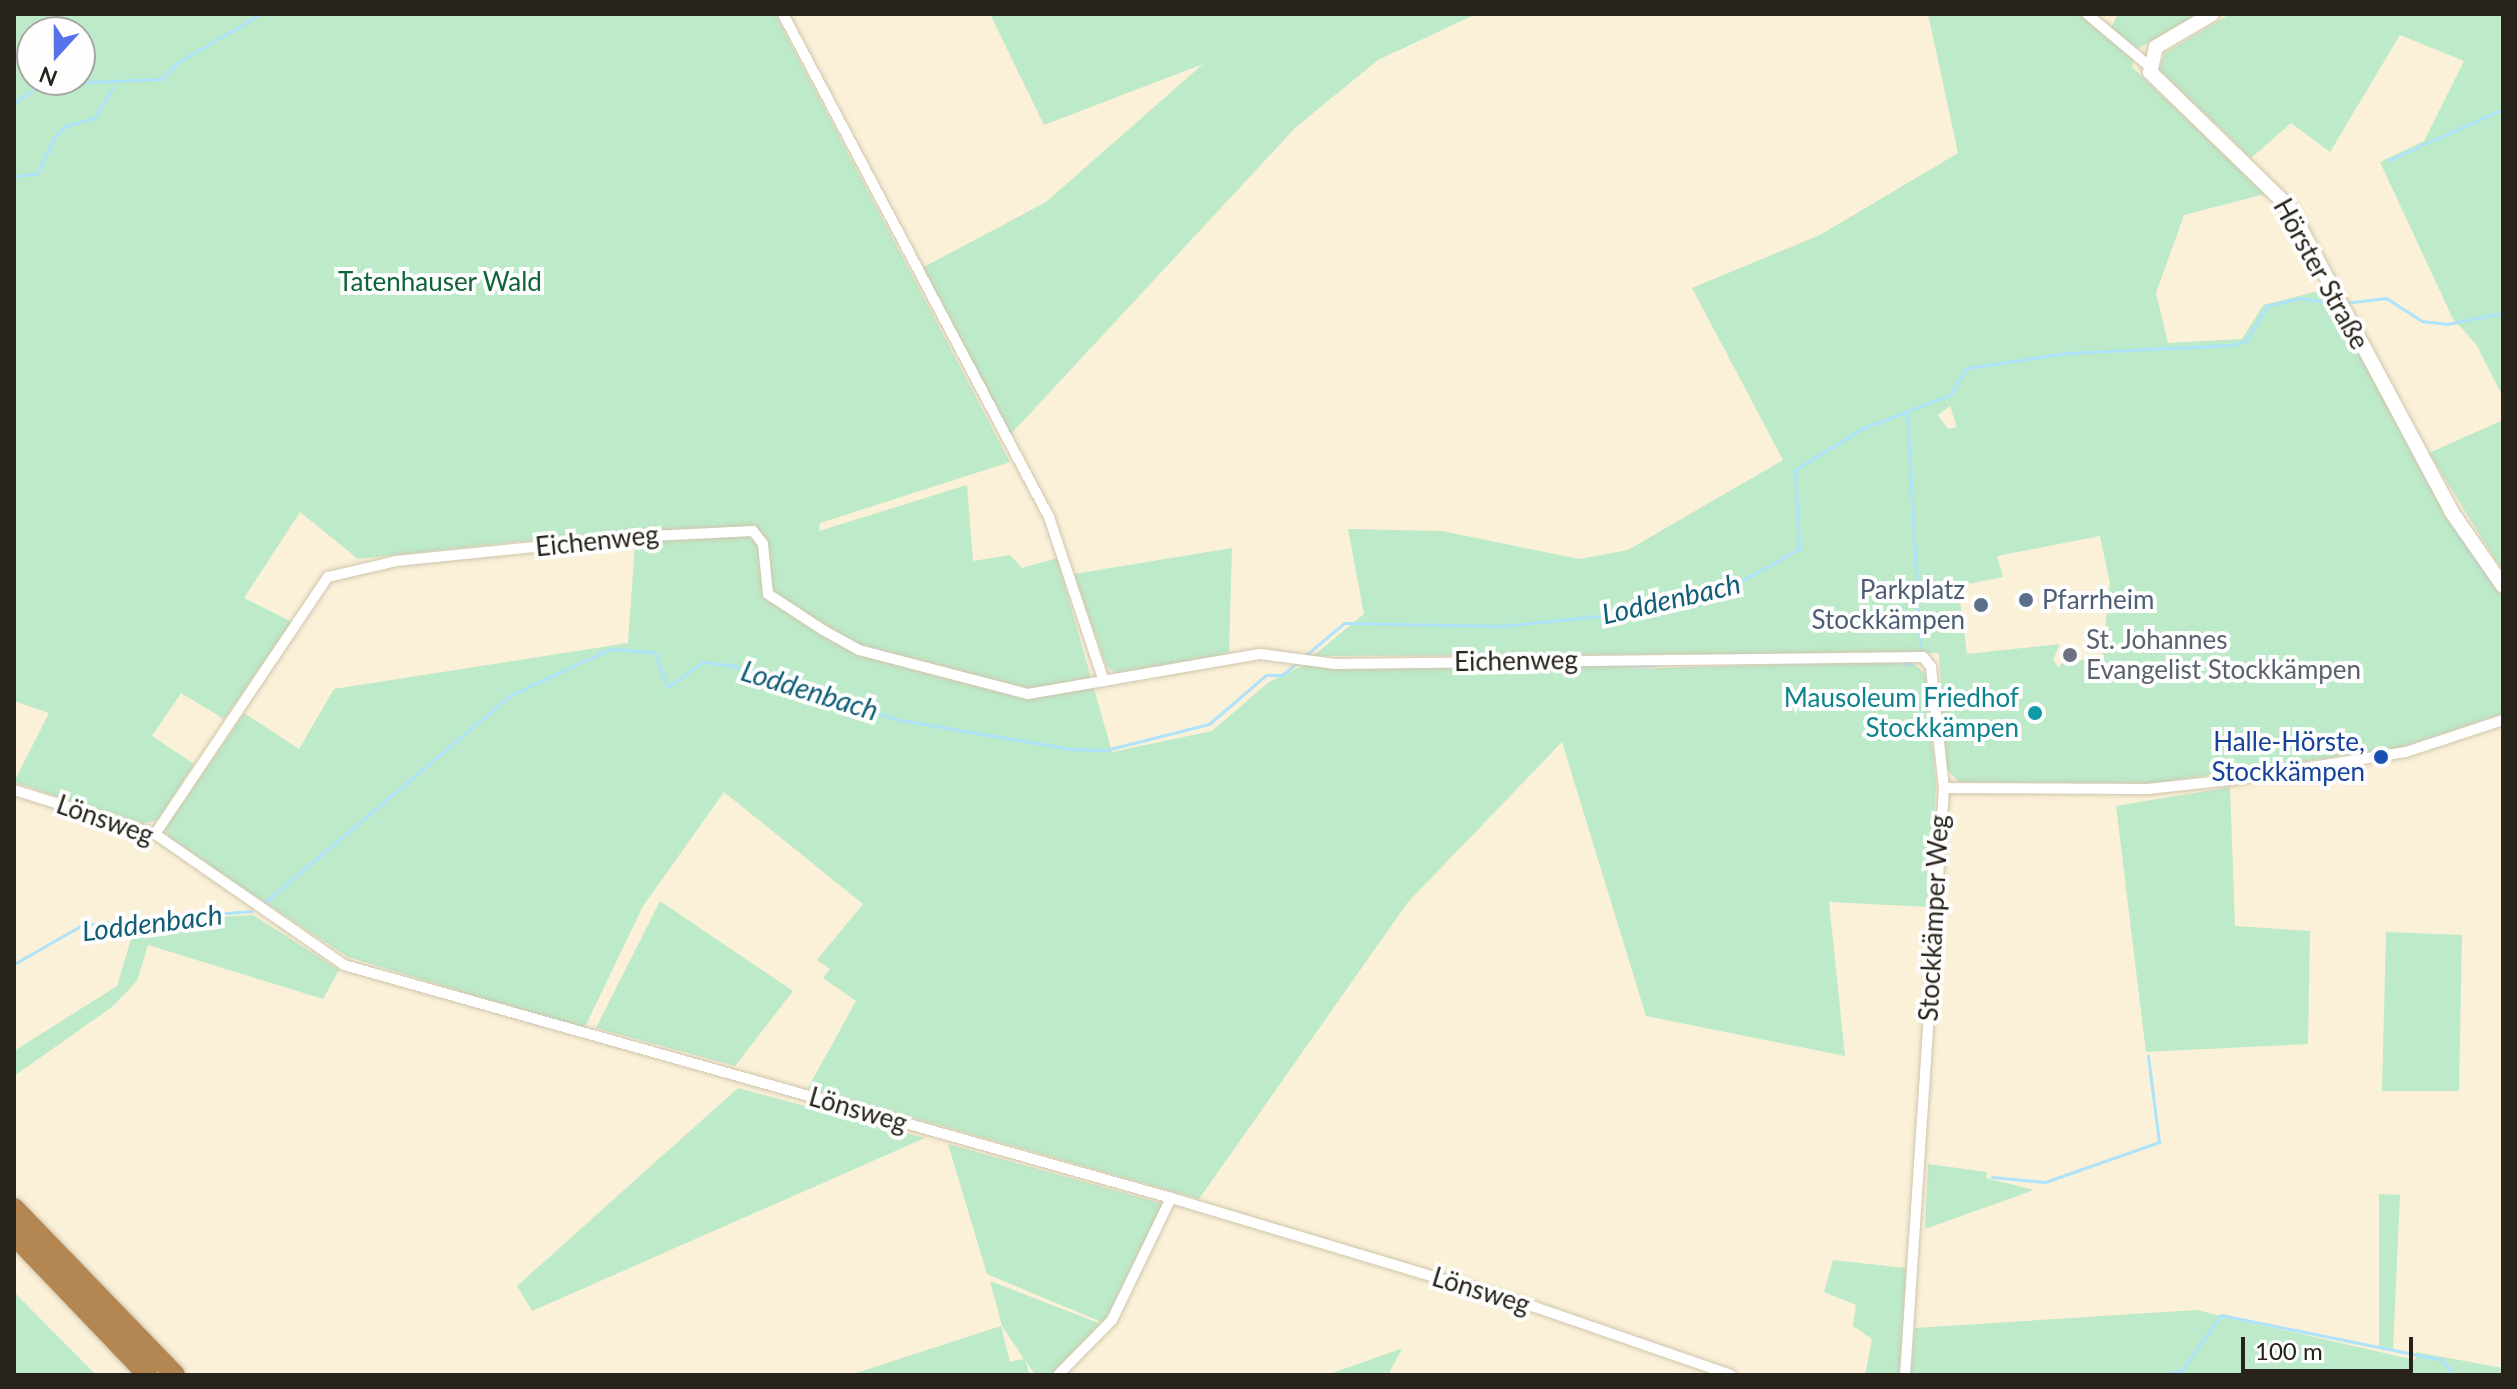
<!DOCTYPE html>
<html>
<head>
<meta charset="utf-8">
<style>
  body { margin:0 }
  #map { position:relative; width:2517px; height:1389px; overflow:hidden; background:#fbf0d8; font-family:Lato,sans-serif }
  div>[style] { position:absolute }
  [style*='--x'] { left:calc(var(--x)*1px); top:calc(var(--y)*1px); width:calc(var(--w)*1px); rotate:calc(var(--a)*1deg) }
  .green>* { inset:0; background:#bdeac9 }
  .stream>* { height:3px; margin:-1.5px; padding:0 1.5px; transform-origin:1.5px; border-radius:1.5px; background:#aee3fa }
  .roads { filter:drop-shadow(0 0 2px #cfc5ad) drop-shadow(0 0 2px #cfc5ad) }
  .minor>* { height:10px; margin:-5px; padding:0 5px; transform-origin:5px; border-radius:5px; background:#fff }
  .tertiary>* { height:14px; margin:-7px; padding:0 7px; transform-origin:7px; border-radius:7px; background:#fff }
  .motorway>* { height:20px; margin:-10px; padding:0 10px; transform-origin:10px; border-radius:10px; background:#b48651 }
  .dots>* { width:22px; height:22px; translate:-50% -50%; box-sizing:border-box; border:4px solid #fefefe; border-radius:50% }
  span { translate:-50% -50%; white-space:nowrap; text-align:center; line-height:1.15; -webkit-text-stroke:8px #fefefe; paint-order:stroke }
  .street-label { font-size:26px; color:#27231a }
  .park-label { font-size:26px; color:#0e6436 }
  .service-label { font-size:26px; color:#4e5e75 }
  .right { translate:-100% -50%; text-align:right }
  .left { translate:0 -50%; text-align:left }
  .worship-label { font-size:26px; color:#5b616d }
  .culture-label { font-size:26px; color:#0d838f }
  .transit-label { font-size:26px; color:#164399 }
  .water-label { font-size:28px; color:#115e78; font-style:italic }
  .frame { position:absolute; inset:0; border:16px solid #27231a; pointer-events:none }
  .north { position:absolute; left:16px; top:16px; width:80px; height:80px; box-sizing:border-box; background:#fefefe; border:2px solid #a8a6a3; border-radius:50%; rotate:201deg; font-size:22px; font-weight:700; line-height:32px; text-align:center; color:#27231a }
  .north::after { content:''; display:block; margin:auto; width:28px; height:36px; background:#5772e8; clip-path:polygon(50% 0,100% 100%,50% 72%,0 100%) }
  .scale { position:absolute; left:2241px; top:1337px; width:172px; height:36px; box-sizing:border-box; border:4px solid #27231a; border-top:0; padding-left:10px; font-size:24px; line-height:28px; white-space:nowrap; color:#27231a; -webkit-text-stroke:6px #fefefe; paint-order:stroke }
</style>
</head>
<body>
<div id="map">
  <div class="green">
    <i style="clip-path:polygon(evenodd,14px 14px,775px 14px,1010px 462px,820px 523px,819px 531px,967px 485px,973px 561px,1010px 555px,1022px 568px,1057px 558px,1112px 752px,1212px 731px,1269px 682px,1304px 665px,1629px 663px,1630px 669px,1910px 660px,1926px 675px,1936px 785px,1929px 907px,1829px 902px,1845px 1056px,1646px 1016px,1562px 742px,1408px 902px,1199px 1199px,808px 1088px,856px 1001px,823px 978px,830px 969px,817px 960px,863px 904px,724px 792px,643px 906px,584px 1029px,348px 957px,171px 841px,165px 829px,244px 713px,299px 749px,334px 689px,628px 643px,636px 529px,358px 559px,300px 512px,244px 598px,292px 622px,224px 719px,181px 693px,152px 736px,194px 764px,159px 820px,139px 824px,14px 782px,49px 713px,14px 701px,14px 14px,32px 32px,80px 32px,80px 80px,32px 80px,32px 32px)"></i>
    <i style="clip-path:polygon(990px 14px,1476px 14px,1378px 60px,1296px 127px,1009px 436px,922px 268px,1046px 202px,1203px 64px,1044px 125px)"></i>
    <i style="clip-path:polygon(evenodd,1928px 14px,2096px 14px,2111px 28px,2118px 14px,2197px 14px,2136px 50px,2132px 67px,2265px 194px,2184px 215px,2156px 293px,2168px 343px,2242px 339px,2263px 305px,2326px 289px,2449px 520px,2503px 596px,2503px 713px,2404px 747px,2153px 783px,1959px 782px,1946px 768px,1939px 653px,1313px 656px,1364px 614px,1348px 529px,1442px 531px,1579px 559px,1628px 550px,1783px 460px,1692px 288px,1820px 235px,1958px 153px,1928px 14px,1950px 406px,1957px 427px,1948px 429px,1938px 415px,1950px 406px,1928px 14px,2100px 536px,2110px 584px,2102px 658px,2062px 662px,2059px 668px,2053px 660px,2060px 644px,1967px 654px,1958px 586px,2003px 577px,1997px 556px,2100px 536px)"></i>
    <i style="clip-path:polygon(2230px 14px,2503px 14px,2503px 397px,2476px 344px,2453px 319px,2380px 162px,2424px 141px,2464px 61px,2400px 35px,2330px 152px,2291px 123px,2251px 158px,2159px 70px,2165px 53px)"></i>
    <i style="clip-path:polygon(2503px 420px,2503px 572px,2429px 453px)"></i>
    <i style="clip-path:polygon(1232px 548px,1229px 653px,1117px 674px,1106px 666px,1074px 574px)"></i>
    <i style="clip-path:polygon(2230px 787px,2235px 926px,2310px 931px,2308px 1044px,2146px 1052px,2116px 806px)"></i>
    <i style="clip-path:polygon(660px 901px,793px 991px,735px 1066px,596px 1028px)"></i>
    <i style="clip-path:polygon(253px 915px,339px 970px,323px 999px,148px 945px,137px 981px,112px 1007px,14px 1076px,14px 1051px,117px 986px,136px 922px)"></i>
    <i style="clip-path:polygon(2386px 932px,2462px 935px,2459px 1091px,2382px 1091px)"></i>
    <i style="clip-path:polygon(738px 1088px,925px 1138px,532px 1311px,517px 1286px)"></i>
    <i style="clip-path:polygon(948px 1144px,1164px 1204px,1104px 1323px,987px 1274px)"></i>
    <i style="clip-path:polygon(1928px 1164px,1987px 1172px,1986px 1178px,2034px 1190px,1925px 1229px)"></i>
    <i style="clip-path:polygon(2379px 1194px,2400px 1195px,2393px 1349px,2379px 1346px)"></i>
    <i style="clip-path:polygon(1833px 1260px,1906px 1268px,1900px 1375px,1865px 1375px,1872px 1339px,1853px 1326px,1856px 1305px,1824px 1292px)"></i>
    <i style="clip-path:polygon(990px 1281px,1101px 1324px,1051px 1375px,1035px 1375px,1025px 1360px,1030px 1375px,850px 1375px,1001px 1326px,1010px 1362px,1024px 1359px,1002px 1326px)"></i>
    <i style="clip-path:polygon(14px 1292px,96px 1375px,14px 1375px)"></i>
    <i style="clip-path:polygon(2196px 1310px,2415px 1360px,2416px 1352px,2503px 1368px,2503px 1375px,1910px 1375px,1915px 1328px)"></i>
    <i style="clip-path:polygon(1403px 1347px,1388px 1375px,1327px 1375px,1403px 1348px)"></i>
  </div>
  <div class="stream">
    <i style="--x:14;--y:103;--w:33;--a:-35"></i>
    <i style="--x:41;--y:84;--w:121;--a:-2.4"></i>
    <i style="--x:162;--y:79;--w:23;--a:-47"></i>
    <i style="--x:178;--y:62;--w:96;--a:-30"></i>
    <i style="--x:2389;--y:160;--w:125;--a:-24.1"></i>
    <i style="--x:14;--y:176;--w:23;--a:-5"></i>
    <i style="--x:37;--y:174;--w:40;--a:-65"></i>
    <i style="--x:54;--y:138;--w:16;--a:-47"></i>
    <i style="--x:65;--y:126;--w:30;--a:-15"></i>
    <i style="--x:94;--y:118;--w:36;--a:-58"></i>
    <i style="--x:2345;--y:303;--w:41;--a:-7"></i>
    <i style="--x:2386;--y:298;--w:43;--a:32.6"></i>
    <i style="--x:2422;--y:321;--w:25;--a:7"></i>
    <i style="--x:2447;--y:324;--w:57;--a:-11.1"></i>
    <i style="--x:1907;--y:412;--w:236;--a:86.8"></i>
    <i style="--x:2454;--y:530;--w:68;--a:54"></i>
    <i style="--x:1306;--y:655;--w:50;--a:-40.1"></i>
    <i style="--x:1344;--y:623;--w:157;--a:1.1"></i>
    <i style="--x:1501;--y:626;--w:129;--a:-5.8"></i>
    <i style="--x:1629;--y:613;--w:97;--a:-13.2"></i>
    <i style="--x:1723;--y:591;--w:87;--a:-28.9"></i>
    <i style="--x:1799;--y:549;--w:79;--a:-92.9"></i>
    <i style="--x:1795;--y:470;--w:78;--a:-31.8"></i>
    <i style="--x:1861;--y:429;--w:95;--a:-20.9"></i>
    <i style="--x:1950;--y:395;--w:32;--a:-58"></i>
    <i style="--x:1967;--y:368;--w:101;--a:-8.5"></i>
    <i style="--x:2067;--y:353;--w:165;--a:-2.8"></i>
    <i style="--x:2232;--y:345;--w:15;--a:-16"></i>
    <i style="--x:2246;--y:341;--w:41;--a:-59"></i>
    <i style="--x:2267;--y:306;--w:34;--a:-14"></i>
    <i style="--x:2300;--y:298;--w:30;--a:9"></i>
    <i style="--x:1897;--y:662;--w:15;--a:8"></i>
    <i style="--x:1630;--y:666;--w:24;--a:-2"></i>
    <i style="--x:265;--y:902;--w:322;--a:-40.1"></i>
    <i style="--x:511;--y:695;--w:109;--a:-24.9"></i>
    <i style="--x:610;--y:649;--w:44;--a:3.9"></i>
    <i style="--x:654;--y:652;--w:38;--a:68"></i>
    <i style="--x:668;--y:687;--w:43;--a:-35.5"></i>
    <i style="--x:703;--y:662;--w:31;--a:7"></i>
    <i style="--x:734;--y:666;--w:169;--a:18.2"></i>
    <i style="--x:895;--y:719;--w:179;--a:9.7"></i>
    <i style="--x:1071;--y:749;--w:35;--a:2"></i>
    <i style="--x:1106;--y:750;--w:106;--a:-14.2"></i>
    <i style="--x:1209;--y:724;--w:75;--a:-40.7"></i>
    <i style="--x:1266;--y:675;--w:16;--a:0"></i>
    <i style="--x:1282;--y:675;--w:19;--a:-39"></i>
    <i style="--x:14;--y:964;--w:78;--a:-29.8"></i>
    <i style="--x:82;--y:925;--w:170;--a:-4.7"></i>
    <i style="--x:1992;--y:1177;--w:53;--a:5.4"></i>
    <i style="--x:2045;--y:1182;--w:121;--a:-19.3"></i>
    <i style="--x:2159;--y:1142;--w:87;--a:-97.3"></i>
    <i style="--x:2162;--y:1375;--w:21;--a:-14"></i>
    <i style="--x:2182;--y:1370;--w:67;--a:-54.7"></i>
    <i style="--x:2221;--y:1315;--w:226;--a:11.5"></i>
    <i style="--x:2442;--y:1360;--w:19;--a:51"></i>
    <i style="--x:2493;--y:1375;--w:6;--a:0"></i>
  </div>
  <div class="roads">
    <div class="minor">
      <i style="--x:783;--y:14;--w:569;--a:62.13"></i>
      <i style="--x:1049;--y:517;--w:173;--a:71.5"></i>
      <i style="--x:2087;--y:14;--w:80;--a:39.9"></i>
      <i style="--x:1944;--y:788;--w:204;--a:0.3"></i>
      <i style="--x:2148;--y:789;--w:83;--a:-6.2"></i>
      <i style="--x:2231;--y:780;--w:177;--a:-9.1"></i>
      <i style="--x:2406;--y:752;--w:102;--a:-18.3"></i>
      <i style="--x:14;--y:790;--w:148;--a:17.3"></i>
      <i style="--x:155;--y:834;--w:230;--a:34.7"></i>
      <i style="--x:344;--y:965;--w:859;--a:15.73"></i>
      <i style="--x:1171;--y:1198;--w:380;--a:16.7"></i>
      <i style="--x:1535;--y:1307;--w:207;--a:19.1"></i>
      <i style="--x:155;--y:834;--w:310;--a:-56.1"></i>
      <i style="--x:328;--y:577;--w:70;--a:-13.2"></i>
      <i style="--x:396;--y:561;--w:236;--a:-5.8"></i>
      <i style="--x:631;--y:537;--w:122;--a:-2.8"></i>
      <i style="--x:753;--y:531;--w:16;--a:52"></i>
      <i style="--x:763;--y:544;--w:50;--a:84.3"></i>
      <i style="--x:768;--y:594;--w:66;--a:33.2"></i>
      <i style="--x:823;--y:630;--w:41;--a:29.1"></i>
      <i style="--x:859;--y:650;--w:175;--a:14.6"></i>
      <i style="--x:1028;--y:694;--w:235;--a:-9.8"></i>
      <i style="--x:1260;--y:654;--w:76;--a:7.6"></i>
      <i style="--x:1335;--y:664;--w:588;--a:-0.68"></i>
      <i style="--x:1923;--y:657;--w:13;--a:51"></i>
      <i style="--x:1931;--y:667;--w:122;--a:83.9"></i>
      <i style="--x:1944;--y:788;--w:588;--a:93.8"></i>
      <i style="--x:1058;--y:1375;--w:77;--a:-45.5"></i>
      <i style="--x:1112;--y:1320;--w:136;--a:-64.2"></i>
    </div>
    <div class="tertiary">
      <i style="--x:2212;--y:14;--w:65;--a:149.5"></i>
      <i style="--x:2156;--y:47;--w:26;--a:103"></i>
      <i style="--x:2150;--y:72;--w:194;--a:44.2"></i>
      <i style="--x:2289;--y:207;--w:344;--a:61.9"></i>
      <i style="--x:2451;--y:511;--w:91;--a:55.3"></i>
    </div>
    <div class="motorway">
      <i style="--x:14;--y:1208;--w:232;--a:46"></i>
      <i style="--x:14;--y:1235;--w:194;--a:46.3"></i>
    </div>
  </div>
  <div class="dots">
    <i style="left:2026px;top:600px;background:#5c6f8a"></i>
    <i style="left:1981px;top:605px;background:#5c6f8a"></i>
    <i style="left:2070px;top:655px;background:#6b7280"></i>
    <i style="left:2035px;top:713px;background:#0f9aa8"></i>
    <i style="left:2381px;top:757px;background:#1a4fb4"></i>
  </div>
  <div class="street-label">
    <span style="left:2321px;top:274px;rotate:61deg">Hörster Straße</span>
    <span style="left:597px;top:541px;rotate:-6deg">Eichenweg</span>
    <span style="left:1516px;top:661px;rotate:-1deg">Eichenweg</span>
    <span style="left:105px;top:820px;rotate:19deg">Lönsweg</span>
    <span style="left:1934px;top:918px;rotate:-87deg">Stockkämper Weg</span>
    <span style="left:858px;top:1110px;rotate:16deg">Lönsweg</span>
    <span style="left:1481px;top:1291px;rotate:17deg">Lönsweg</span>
  </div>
  <div class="park-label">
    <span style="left:440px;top:282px">Tatenhauser Wald</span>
  </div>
  <div class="service-label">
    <span class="right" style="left:1965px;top:605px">Parkplatz<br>Stockkämpen</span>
    <span class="left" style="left:2042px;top:600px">Pfarrheim</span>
  </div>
  <div class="worship-label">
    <span class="left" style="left:2086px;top:655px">St. Johannes<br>Evangelist Stockkämpen</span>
  </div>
  <div class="culture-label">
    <span class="right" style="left:2019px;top:713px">Mausoleum Friedhof<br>Stockkämpen</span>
  </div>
  <div class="transit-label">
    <span class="right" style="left:2365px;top:757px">Halle-Hörste,<br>Stockkämpen</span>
  </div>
  <div class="water-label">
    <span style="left:1671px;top:598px;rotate:-13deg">Loddenbach</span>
    <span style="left:810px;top:690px;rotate:17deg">Loddenbach</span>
    <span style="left:152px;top:922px;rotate:-7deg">Loddenbach</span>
  </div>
  <div class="frame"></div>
  <div class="north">N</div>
  <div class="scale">100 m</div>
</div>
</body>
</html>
